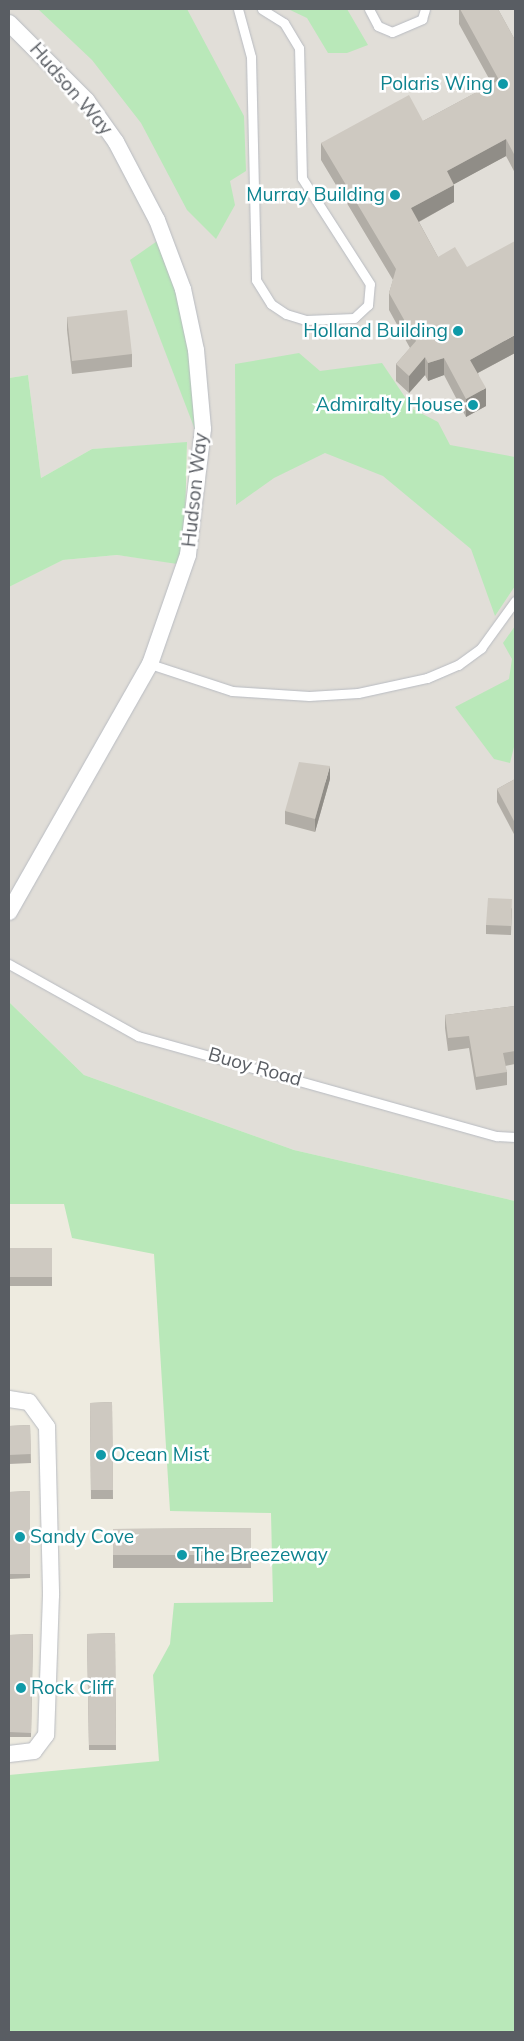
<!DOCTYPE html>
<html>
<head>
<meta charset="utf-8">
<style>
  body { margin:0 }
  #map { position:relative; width:524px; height:2041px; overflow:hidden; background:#eeebe0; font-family:Mulish,sans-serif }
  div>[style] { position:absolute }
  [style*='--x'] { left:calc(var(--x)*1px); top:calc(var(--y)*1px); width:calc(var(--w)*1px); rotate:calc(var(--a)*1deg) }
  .industrial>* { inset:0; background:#e1ded8 }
  .green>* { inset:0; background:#b9e8b9 }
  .roads { filter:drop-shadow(0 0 1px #b8bbc1) drop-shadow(0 0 1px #b8bbc1) }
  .lane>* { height:9px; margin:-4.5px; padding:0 4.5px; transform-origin:4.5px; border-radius:4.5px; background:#fff }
  .street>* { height:16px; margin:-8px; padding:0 8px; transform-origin:8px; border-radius:8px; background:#fff }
  .wall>* { inset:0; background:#b1ada6 }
  .shaded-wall>* { inset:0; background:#908d87 }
  .building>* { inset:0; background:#cec9c1 }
  .dots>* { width:14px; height:14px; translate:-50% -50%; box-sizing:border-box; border:2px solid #fff; border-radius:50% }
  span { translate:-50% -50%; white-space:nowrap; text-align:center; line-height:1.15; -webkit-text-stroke:5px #fff; paint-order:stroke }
  .culture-label { font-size:19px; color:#0d838f }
  .right { translate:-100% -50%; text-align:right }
  .left { translate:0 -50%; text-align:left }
  .street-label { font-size:19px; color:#595d63 }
  .frame { position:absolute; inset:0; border:10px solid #595d63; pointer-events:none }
</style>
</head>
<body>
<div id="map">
  <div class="industrial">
    <i style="clip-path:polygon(9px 9px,515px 9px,515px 1201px,294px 1150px,84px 1075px,9px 1002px,9px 587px,63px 560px,117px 555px,184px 564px,189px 497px,187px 443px,92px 449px,41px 478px,28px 375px,9px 378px)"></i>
  </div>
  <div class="green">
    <i style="clip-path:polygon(38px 9px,187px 9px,244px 116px,246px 171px,230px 181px,235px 205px,216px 239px,187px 210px,141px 123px,92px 60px)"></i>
    <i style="clip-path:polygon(288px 9px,347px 9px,368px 45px,347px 53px,328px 53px,307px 18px)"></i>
    <i style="clip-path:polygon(163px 237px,181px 287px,202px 448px,130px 260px)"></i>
    <i style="clip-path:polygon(299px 353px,320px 371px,382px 363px,413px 409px,438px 422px,450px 445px,515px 457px,515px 586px,495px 616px,471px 549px,383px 476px,325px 453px,274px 478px,236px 505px,235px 364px)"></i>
    <i style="clip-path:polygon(28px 375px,41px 478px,92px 449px,187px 442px,184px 565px,117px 555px,63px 560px,9px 587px,9px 378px)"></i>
    <i style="clip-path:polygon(515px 626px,515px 743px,510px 763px,494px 759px,455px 707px,509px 679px,512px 659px,503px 643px)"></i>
    <i style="clip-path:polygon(9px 1002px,84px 1075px,294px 1150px,515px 1201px,515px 2032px,9px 2032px,9px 1775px,159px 1761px,153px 1675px,170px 1644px,174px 1603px,273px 1602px,271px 1513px,170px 1511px,154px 1254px,72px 1238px,64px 1204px,9px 1204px)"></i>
  </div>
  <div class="roads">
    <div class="lane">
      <i style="--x:238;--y:9;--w:50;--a:74.8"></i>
      <i style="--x:251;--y:57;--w:223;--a:88.7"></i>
      <i style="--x:256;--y:280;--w:28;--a:58"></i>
      <i style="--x:271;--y:304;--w:18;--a:34"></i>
      <i style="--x:286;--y:314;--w:21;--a:17"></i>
      <i style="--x:306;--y:320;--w:48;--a:-2.4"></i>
      <i style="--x:354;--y:318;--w:19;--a:-43"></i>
      <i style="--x:368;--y:305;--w:21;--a:-85"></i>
      <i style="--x:370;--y:284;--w:126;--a:-122.7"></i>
      <i style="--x:302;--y:178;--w:130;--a:-91.3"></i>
      <i style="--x:299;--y:48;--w:29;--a:-121"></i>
      <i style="--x:284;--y:23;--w:26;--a:-148"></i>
      <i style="--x:369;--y:9;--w:19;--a:62"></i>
      <i style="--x:378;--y:26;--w:15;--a:23"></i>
      <i style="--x:392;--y:32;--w:33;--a:-23"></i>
      <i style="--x:422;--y:19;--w:10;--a:-73"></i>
      <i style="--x:150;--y:664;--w:86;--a:18.2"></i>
      <i style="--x:232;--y:691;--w:77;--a:3.7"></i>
      <i style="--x:309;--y:696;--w:49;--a:-3.5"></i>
      <i style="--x:358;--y:693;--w:71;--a:-12.3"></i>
      <i style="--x:427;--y:678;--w:34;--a:-23"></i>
      <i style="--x:458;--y:665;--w:29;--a:-36"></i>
      <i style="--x:481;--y:648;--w:58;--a:-54.1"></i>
      <i style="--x:9;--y:964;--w:148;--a:29.2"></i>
      <i style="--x:138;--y:1036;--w:373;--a:15.6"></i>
      <i style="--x:497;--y:1136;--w:18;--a:3"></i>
    </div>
    <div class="street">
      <i style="--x:9;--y:23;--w:110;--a:45"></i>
      <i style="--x:87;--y:101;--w:50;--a:54.7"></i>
      <i style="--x:116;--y:142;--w:88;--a:62.3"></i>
      <i style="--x:157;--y:220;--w:74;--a:69.4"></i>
      <i style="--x:183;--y:289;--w:62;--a:78"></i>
      <i style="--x:196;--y:350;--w:79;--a:84.9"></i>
      <i style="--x:203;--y:429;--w:127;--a:96.8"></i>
      <i style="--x:188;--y:555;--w:115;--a:109.2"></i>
      <i style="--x:150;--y:664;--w:285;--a:119.6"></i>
      <i style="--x:9;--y:1399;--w:20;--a:9"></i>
      <i style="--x:29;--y:1402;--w:31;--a:54"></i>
      <i style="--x:47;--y:1427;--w:168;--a:88.6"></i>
      <i style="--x:51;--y:1595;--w:140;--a:92"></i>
      <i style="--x:46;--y:1735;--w:20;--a:127"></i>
      <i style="--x:34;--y:1751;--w:25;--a:173"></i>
    </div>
  </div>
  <div class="wall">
    <i style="clip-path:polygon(459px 9px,498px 9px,515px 40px,515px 173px,506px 156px,454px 184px,454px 202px,419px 222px,438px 257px,515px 353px,478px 373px,486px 406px,466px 417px,444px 375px,428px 381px,425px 375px,409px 393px,396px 381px,396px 364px,410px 348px,389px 310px,389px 293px,393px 280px,321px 160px,321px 143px,423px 121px,492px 84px,459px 24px)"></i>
    <i style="clip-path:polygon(67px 317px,132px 354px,132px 367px,72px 374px,67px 330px)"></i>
    <i style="clip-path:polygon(330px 779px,315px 832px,285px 824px,285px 811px)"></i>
    <i style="clip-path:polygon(515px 779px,515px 836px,497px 802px,497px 789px)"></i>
    <i style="clip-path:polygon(512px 908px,511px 935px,486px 934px,486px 925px)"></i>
    <i style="clip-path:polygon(515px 1006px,515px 1064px,505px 1066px,507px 1072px,507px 1085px,476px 1090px,469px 1048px,448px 1051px,445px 1028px,445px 1015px)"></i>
    <i style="clip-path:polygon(9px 1248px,52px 1248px,52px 1286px,9px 1286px)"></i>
    <i style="clip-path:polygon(112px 1402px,113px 1499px,91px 1499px,90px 1403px)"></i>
    <i style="clip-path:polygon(30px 1425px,31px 1463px,9px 1464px,9px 1426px)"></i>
    <i style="clip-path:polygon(30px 1491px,30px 1578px,9px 1579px,9px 1492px)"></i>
    <i style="clip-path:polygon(251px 1528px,251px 1568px,113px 1568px,113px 1529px)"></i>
    <i style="clip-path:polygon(115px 1633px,116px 1750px,89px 1750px,87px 1634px)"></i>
    <i style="clip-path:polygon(33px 1634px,31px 1737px,9px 1737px,9px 1635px)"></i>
  </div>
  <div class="shaded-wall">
    <i style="clip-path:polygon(506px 139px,506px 156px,447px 188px,447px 171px)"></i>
    <i style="clip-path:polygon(454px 185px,454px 202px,411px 226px,411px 208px)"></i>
    <i style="clip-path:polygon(515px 335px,515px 353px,470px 377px,470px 360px)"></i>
    <i style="clip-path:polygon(425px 357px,425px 375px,409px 393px,409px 376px)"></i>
    <i style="clip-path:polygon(444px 358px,444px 375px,428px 381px,428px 363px)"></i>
    <i style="clip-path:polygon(486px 388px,486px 406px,466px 417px,466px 399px)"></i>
    <i style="clip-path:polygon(330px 766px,330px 779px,315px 832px,315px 819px)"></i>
  </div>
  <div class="building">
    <i style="clip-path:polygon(460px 9px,498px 9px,515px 40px,515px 156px,506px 139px,447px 171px,454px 185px,411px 208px,438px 257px,455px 247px,467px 267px,515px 241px,515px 335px,470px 360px,486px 388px,466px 399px,444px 358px,428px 363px,425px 357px,409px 376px,396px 364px,416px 341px,389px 293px,396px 269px,321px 143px,409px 95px,423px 121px,499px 80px)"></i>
    <i style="clip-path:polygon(127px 310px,132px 354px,72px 361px,67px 317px)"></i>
    <i style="clip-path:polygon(299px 762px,330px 766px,315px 819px,285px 811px)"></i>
    <i style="clip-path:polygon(515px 779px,515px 823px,497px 789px)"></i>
    <i style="clip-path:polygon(488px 898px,512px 899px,511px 926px,486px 925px)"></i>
    <i style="clip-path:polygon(515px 1006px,515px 1051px,503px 1053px,507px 1072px,476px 1077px,469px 1036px,448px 1038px,445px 1015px)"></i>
    <i style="clip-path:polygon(9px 1248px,52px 1248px,52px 1277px,9px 1277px)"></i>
    <i style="clip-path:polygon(112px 1402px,113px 1490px,91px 1490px,90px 1403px)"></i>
    <i style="clip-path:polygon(30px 1425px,31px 1454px,9px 1455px,9px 1426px)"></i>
    <i style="clip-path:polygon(30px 1491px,30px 1574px,9px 1574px,9px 1492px)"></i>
    <i style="clip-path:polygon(251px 1528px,251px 1555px,113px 1555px,113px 1529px)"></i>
    <i style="clip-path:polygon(115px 1633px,116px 1745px,89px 1745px,87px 1634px)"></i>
    <i style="clip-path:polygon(33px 1634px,31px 1733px,9px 1732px,9px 1635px)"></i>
  </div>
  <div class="dots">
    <i style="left:503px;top:84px;background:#0f9aa8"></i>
    <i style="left:395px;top:195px;background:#0f9aa8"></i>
    <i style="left:458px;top:331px;background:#0f9aa8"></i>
    <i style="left:473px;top:405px;background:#0f9aa8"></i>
    <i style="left:101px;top:1455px;background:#0f9aa8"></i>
    <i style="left:20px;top:1537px;background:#0f9aa8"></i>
    <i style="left:182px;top:1555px;background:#0f9aa8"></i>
    <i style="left:21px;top:1688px;background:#0f9aa8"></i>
  </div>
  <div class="culture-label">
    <span class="right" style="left:493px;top:84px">Polaris Wing</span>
    <span class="right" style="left:385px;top:195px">Murray Building</span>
    <span class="right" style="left:448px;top:331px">Holland Building</span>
    <span class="right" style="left:463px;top:405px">Admiralty House</span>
    <span class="left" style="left:111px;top:1455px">Ocean Mist</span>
    <span class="left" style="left:30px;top:1537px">Sandy Cove</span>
    <span class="left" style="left:192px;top:1555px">The Breezeway</span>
    <span class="left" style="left:31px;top:1688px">Rock Cliff</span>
  </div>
  <div class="street-label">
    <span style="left:71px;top:89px;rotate:49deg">Hudson Way</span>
    <span style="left:195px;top:490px;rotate:-84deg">Hudson Way</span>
    <span style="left:255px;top:1067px;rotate:16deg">Buoy Road</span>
  </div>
  <div class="frame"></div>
</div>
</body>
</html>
